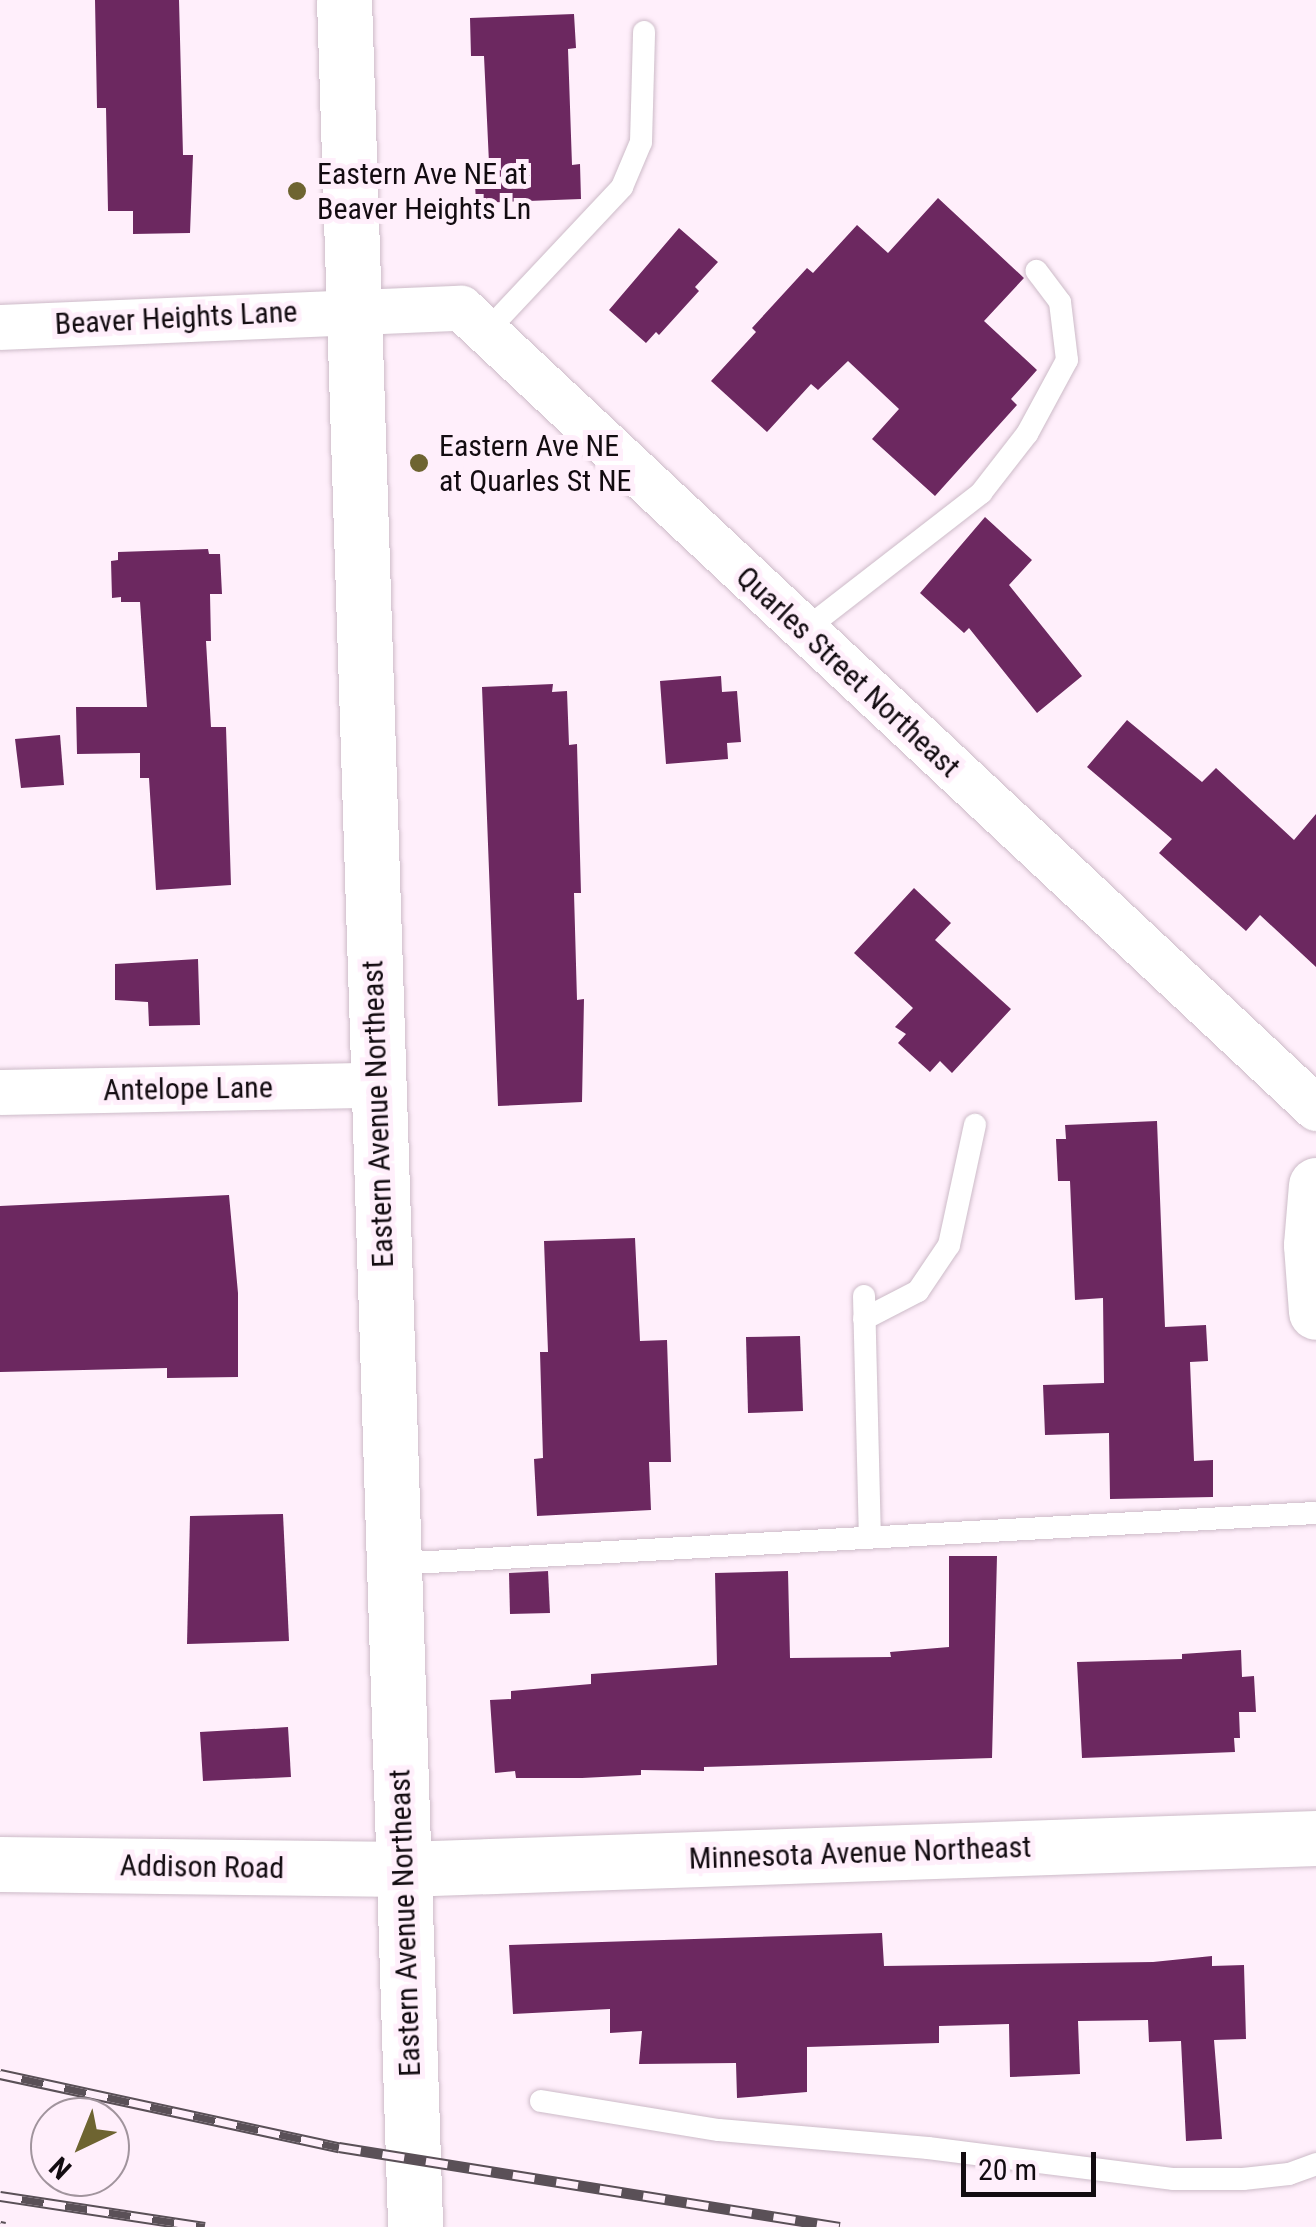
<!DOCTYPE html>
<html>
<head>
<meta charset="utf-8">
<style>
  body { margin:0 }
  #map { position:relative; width:1316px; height:2227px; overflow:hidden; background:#ffeffb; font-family:"Roboto Condensed",sans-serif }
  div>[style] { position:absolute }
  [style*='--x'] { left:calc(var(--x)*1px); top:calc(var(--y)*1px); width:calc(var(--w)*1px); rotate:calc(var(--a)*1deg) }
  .building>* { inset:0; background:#6c2860 }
  .roads { filter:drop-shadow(0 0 2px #cdbbc8) drop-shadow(0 0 2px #cdbbc8) }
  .service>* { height:22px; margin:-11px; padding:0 11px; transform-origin:11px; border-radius:11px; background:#fff }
  .minor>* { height:45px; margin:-22.5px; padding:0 22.5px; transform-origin:22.5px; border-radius:22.5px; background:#fff }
  .tertiary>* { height:55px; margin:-27.5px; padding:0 27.5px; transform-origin:27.5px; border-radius:27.5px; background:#fff }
  .secondary>* { height:55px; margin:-27.5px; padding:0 27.5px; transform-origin:27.5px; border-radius:27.5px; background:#fff }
  .rail>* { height:11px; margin-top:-5.5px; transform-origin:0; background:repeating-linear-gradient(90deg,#ffeffb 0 22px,#5a5057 0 44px); box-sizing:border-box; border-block:2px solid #5a5057 }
  .dots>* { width:28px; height:28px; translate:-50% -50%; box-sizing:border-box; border:5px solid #ffeffb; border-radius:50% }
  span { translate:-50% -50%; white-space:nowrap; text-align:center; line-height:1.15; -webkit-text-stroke:10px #ffeffb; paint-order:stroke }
  .poi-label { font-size:30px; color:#130c11 }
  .left { translate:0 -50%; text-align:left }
  .street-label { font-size:30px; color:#130c11 }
  .north { position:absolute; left:30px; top:2097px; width:100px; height:100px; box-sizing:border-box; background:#ffeffb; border:2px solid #a1949d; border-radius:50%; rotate:223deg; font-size:28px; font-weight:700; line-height:40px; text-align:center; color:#130c11 }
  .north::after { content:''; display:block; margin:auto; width:35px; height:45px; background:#6e6431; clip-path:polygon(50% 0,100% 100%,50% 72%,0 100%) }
  .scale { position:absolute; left:961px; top:2152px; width:135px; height:45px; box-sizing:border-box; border:5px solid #130c11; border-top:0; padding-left:12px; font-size:30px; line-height:35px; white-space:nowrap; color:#130c11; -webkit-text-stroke:8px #ffeffb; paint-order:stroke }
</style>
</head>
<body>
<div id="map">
  <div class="building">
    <i style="clip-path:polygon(95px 0,179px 0,183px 155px,193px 155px,190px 233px,133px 234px,133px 211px,108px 211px,106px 108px,97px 108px)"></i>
    <i style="clip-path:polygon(574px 14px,576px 48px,568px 49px,572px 165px,580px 164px,581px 199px,476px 203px,474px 164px,489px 163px,484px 56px,471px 56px,470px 18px)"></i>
    <i style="clip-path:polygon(938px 198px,1024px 278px,984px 321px,1037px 370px,1011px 399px,1017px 405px,935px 496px,872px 439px,899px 409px,848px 361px,818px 390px,811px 384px,767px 432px,711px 381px,756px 332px,752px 328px,807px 268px,813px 273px,857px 225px,888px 253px)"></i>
    <i style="clip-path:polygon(679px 228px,718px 262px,695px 287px,699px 291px,659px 335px,656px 332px,646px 343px,609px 310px)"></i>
    <i style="clip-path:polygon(985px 517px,1032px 560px,1009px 585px,1082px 676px,1037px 713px,969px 628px,964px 633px,920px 593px)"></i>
    <i style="clip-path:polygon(208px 549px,209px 554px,220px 554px,222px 594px,210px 594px,211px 641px,206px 641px,211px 727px,226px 727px,231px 885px,156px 890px,149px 778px,140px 778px,140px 753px,77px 754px,76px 707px,147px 707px,140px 602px,121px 602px,121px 597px,112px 598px,111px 561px,118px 560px,118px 552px)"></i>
    <i style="clip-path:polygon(721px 676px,722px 692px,737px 691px,741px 742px,727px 743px,728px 759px,666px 764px,660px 681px)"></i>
    <i style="clip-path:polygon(553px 684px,552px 692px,567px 691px,569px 745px,577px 744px,581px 893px,574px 893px,577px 1000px,584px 999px,582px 1102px,498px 1106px,482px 687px)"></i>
    <i style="clip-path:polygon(1127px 720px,1202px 782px,1216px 768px,1294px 840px,1316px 814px,1316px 967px,1260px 915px,1246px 931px,1159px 853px,1172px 839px,1087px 767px)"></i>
    <i style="clip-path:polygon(60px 735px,64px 785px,21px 788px,15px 739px)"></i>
    <i style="clip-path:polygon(914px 888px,951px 923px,935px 940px,1011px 1009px,952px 1073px,940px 1061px,930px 1072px,898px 1043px,906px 1034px,895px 1027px,913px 1008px,854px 953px)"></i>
    <i style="clip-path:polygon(198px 959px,200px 1025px,149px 1026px,148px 1002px,115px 1000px,115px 964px)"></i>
    <i style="clip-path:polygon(1157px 1121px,1165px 1327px,1206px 1325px,1208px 1361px,1190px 1362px,1194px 1461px,1213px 1460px,1213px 1497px,1110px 1499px,1109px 1433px,1045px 1435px,1043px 1385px,1104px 1383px,1103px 1298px,1075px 1300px,1070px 1181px,1058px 1181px,1056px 1139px,1066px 1139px,1065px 1125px)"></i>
    <i style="clip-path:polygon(229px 1195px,238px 1293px,238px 1377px,167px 1378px,167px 1368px,0 1372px,0 1206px)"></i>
    <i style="clip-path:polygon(635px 1238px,640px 1341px,667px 1340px,671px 1462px,649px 1462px,651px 1510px,537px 1516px,534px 1459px,543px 1458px,540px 1352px,548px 1352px,544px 1241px)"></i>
    <i style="clip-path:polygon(800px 1336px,803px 1411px,748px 1413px,746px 1337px)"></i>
    <i style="clip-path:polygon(283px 1514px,289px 1641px,187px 1644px,190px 1516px)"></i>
    <i style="clip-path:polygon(949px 1556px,997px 1556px,992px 1758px,704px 1767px,704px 1771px,641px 1770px,641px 1775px,582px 1778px,516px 1778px,515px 1771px,495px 1773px,490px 1700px,511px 1699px,511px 1691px,591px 1684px,591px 1674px,717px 1665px,715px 1573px,788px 1571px,790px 1658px,891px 1657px,890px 1652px,949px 1647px)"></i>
    <i style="clip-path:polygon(548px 1571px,550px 1613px,510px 1614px,509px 1573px)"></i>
    <i style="clip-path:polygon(1241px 1650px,1242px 1677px,1254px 1676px,1256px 1712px,1239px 1712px,1240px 1738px,1234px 1738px,1235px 1752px,1082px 1758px,1077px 1662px,1182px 1659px,1182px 1654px)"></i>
    <i style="clip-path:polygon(288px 1727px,291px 1777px,203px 1781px,200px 1732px)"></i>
    <i style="clip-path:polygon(882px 1933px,884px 1966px,1153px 1962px,1212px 1956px,1212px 1966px,1244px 1965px,1246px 2039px,1214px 2040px,1222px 2139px,1186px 2141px,1181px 2041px,1149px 2042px,1148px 2020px,1078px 2021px,1080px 2074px,1010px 2077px,1009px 2024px,939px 2026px,939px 2043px,807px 2047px,807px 2092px,737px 2098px,736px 2063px,639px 2064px,642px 2031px,610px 2033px,610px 2009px,513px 2014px,509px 1945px)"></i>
  </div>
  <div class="roads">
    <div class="service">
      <i style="--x:486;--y:332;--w:199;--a:-46.8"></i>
      <i style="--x:622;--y:187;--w:49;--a:-67.1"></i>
      <i style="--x:641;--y:142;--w:110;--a:-88.4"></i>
      <i style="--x:802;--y:632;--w:227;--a:-37.8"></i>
      <i style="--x:981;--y:493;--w:75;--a:-52.1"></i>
      <i style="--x:1027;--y:434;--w:84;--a:-61.6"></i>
      <i style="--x:1067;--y:360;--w:58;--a:-96.9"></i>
      <i style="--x:1060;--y:302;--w:39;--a:-127"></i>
      <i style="--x:864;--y:1296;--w:241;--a:88.6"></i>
      <i style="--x:864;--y:1319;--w:61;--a:-27.4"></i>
      <i style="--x:918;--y:1291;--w:55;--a:-56"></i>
      <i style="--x:949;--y:1245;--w:123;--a:-77.8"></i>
      <i style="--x:394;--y:1564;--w:923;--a:-3.17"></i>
      <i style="--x:541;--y:2101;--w:180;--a:9.3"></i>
      <i style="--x:719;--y:2130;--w:210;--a:4.9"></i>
      <i style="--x:928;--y:2148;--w:248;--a:7.2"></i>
      <i style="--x:1174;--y:2179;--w:69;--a:0"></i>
      <i style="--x:1243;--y:2179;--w:46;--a:-6.2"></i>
      <i style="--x:1289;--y:2174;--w:29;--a:-20"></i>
    </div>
    <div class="minor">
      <i style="--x:0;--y:327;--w:461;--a:-2.4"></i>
      <i style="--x:461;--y:308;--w:1171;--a:43.1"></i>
      <i style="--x:0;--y:1092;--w:377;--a:-1.1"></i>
    </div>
    <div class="tertiary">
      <i style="--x:1316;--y:1185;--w:60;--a:94.8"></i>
      <i style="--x:1311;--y:1245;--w:67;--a:85.7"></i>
      <i style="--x:0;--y:1864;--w:404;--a:0.7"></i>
      <i style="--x:404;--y:1869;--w:913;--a:-1.95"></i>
    </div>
    <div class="secondary">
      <i style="--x:344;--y:0;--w:2228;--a:88.17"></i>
    </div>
  </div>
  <div class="rail">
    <i style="--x:0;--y:2074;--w:347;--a:12.2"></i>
    <i style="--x:339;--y:2147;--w:507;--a:9.07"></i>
    <i style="--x:0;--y:2196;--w:207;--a:8.6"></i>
    <i style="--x:0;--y:2226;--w:5;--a:11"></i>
  </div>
  <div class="dots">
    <i style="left:297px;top:191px;background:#6e6431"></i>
    <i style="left:419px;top:463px;background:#6e6431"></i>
  </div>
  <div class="poi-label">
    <span class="left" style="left:317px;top:191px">Eastern Ave NE at<br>Beaver Heights Ln</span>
    <span class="left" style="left:439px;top:463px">Eastern Ave NE<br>at Quarles St NE</span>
  </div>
  <div class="street-label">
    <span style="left:176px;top:318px;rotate:-3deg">Beaver Heights Lane</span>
    <span style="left:848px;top:672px;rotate:43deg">Quarles Street Northeast</span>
    <span style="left:188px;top:1089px;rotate:-1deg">Antelope Lane</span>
    <span style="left:378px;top:1114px;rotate:-92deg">Eastern Avenue Northeast</span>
    <span style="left:860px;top:1853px;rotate:-2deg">Minnesota Avenue Northeast</span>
    <span style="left:202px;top:1867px;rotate:1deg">Addison Road</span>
    <span style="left:405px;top:1923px;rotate:-92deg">Eastern Avenue Northeast</span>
  </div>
  <div class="north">N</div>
  <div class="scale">20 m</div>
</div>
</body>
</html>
